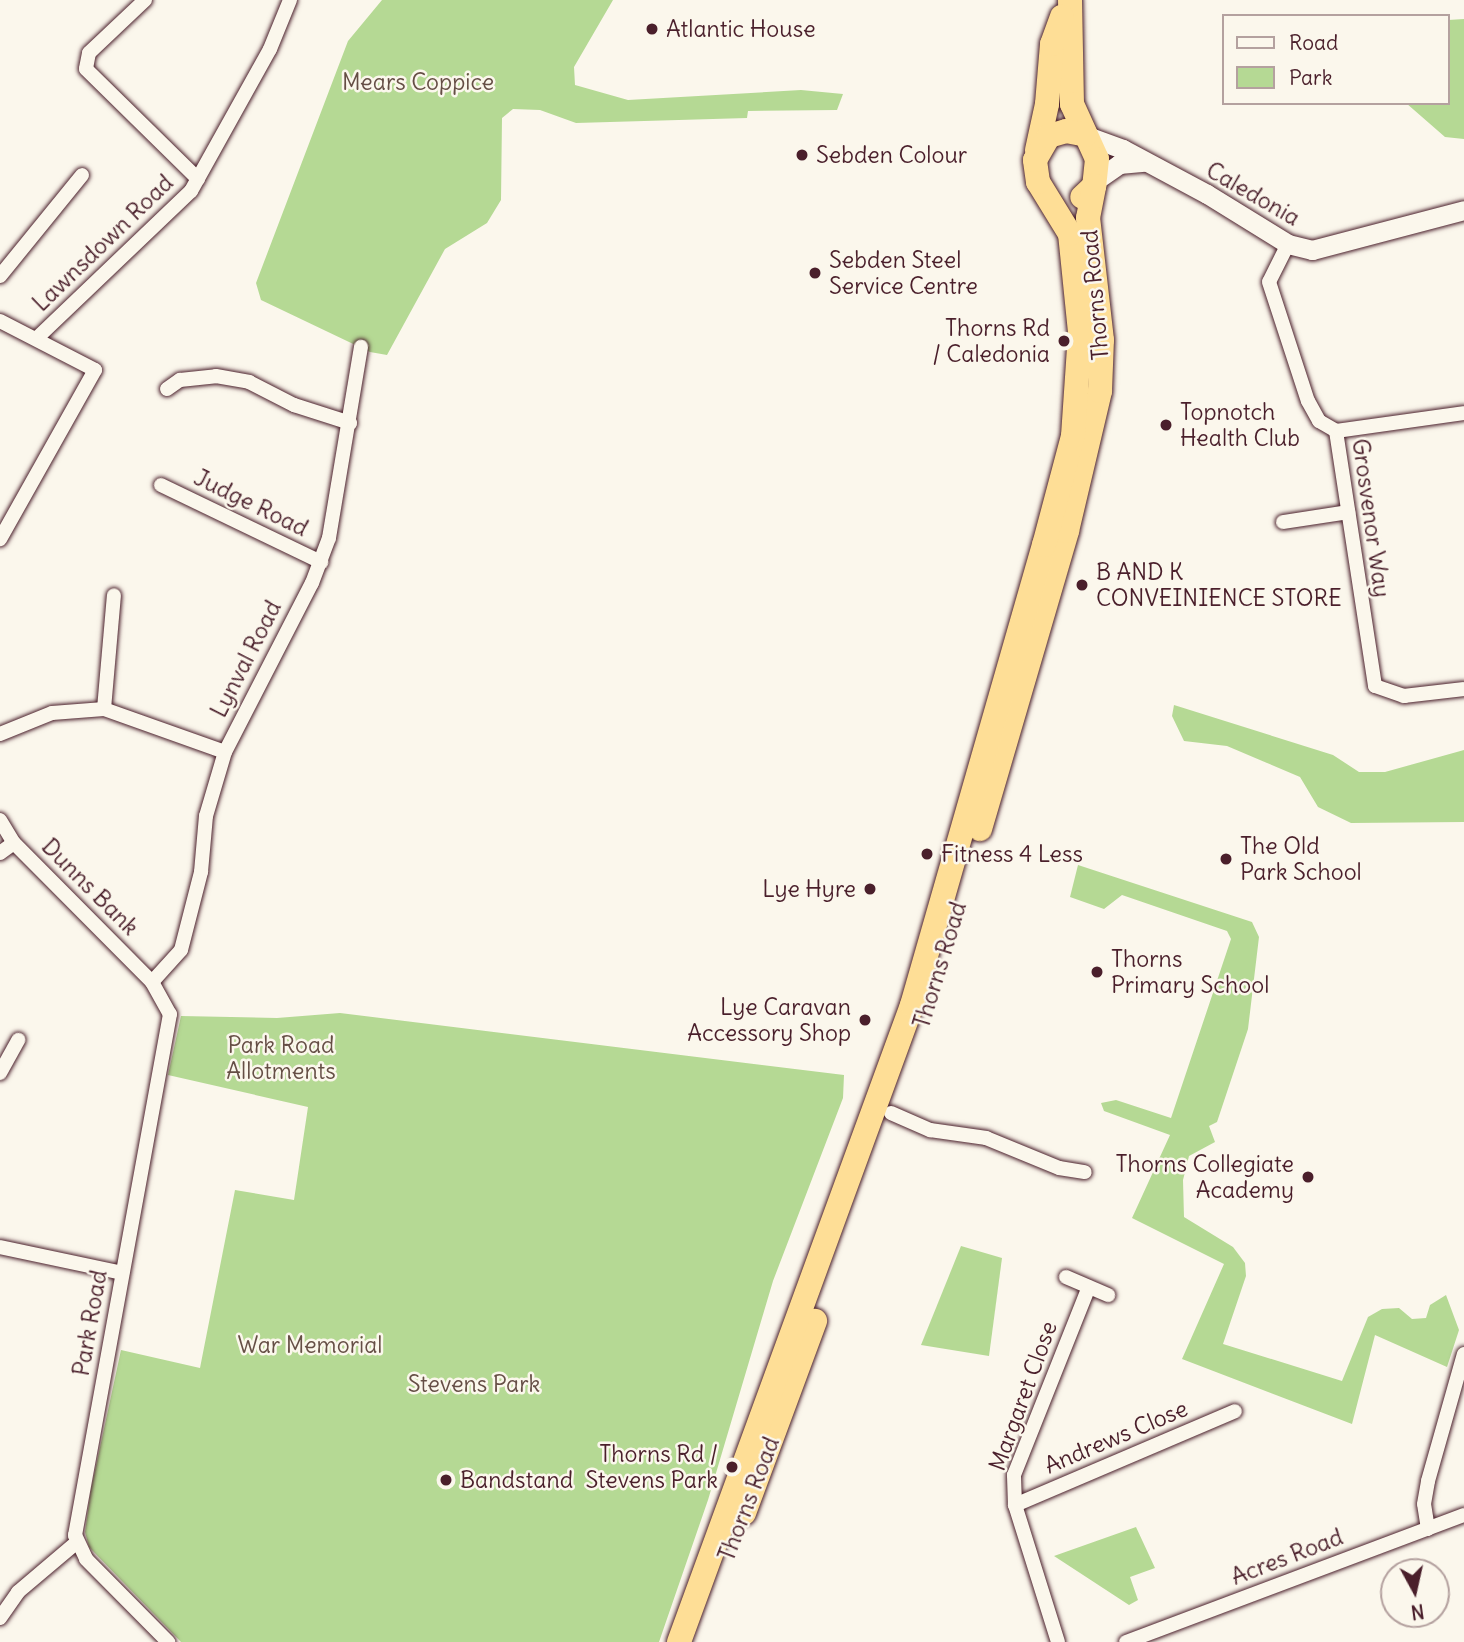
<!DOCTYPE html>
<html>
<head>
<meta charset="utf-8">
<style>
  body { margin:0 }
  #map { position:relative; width:1464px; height:1642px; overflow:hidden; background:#fbf7ec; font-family:Delius,sans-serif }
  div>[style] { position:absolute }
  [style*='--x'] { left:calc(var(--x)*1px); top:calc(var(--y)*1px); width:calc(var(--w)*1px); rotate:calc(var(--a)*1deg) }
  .green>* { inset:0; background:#b5d994 }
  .roads { filter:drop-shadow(0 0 2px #4a1f2b) drop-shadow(0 0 2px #4a1f2b) }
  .street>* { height:14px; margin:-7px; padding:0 7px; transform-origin:7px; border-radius:7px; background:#fbf7ec }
  .secondary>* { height:19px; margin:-9.5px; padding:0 9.5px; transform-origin:9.5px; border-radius:9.5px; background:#fbf7ec }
  .highway>* { height:24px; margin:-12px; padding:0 12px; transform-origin:12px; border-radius:12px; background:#fede96 }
  .dots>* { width:19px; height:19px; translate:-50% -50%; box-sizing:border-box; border:4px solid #fbf7ec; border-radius:50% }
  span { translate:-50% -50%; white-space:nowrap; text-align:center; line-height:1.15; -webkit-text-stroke:5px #fbf7ec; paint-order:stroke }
  .poi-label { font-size:23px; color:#4a1f2b }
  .left { translate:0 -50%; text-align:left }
  .right { translate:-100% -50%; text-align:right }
  .park-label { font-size:23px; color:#654e45 }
  .street-label { font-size:23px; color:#4a1f2b }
  .legend { position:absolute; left:1222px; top:14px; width:228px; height:91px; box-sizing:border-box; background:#fbf7ec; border:2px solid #b4a19f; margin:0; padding:9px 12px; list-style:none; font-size:21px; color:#4a1f2b }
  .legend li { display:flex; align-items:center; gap:14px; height:35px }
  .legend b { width:35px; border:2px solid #b4a19f }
  .north { position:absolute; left:1380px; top:1558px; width:70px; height:70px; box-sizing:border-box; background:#fbf7ec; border:2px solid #b4a19f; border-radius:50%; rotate:172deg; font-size:19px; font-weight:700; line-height:28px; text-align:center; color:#4a1f2b }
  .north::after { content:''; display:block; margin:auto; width:24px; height:32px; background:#4a1f2b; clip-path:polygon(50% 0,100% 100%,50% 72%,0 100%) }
</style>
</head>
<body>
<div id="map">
  <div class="green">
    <i style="clip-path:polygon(382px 0,613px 0,574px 67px,575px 85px,628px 100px,801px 90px,843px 94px,837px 110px,748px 111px,747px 118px,576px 123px,540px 110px,513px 109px,502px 118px,501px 200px,487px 223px,445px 249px,387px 355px,370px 352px,261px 300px,256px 283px,348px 41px)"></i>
    <i style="clip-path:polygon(1464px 19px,1464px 139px,1445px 137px,1406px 103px,1448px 103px,1448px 20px)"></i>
    <i style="clip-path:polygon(1174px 705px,1333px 755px,1359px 772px,1385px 772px,1464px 750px,1464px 822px,1351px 823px,1318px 807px,1300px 777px,1227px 746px,1184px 741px,1172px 716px)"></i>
    <i style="clip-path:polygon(1078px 865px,1252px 922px,1259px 937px,1248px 1029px,1217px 1122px,1209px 1126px,1215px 1142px,1189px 1156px,1183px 1180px,1184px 1217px,1233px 1247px,1245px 1263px,1246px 1276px,1223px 1344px,1342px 1381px,1368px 1317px,1382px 1309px,1399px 1308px,1412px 1319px,1426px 1318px,1430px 1305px,1446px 1295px,1459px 1330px,1447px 1367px,1375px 1335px,1352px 1424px,1182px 1359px,1224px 1264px,1132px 1218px,1170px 1135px,1104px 1111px,1101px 1103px,1116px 1100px,1171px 1118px,1231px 939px,1227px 931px,1122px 895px,1104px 909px,1070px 897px)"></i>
    <i style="clip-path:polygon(340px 1013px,844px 1075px,843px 1098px,773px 1281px,708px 1500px,659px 1642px,181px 1642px,89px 1547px,85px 1532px,91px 1489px,121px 1350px,200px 1368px,235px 1190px,294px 1200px,308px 1107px,168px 1075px,181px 1016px,277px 1018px)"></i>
    <i style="clip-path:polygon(961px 1246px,1002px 1258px,989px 1356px,921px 1345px)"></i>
    <i style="clip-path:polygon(1136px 1527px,1155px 1568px,1130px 1577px,1138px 1600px,1129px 1605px,1054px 1556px)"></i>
  </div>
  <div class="roads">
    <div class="street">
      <i style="--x:145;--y:0;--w:77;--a:136.6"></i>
      <i style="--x:89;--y:53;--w:16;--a:101"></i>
      <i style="--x:86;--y:69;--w:157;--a:44.5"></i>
      <i style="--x:1288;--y:244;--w:42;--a:116.6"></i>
      <i style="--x:1269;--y:282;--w:125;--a:71.9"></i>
      <i style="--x:1308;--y:401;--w:23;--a:61"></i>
      <i style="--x:1319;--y:421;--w:20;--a:30"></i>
      <i style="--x:0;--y:276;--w:130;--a:-50.9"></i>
      <i style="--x:0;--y:321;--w:107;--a:27.3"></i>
      <i style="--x:95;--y:370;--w:194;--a:119.3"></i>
      <i style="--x:37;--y:338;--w:213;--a:-43.7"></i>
      <i style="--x:191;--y:191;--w:162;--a:-60.9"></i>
      <i style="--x:270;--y:49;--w:53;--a:-67.8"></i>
      <i style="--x:167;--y:389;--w:16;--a:-35"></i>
      <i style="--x:180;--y:380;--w:36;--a:-6"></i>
      <i style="--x:216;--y:376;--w:34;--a:10"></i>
      <i style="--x:249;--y:382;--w:51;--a:27.1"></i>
      <i style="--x:294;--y:405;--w:59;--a:17.8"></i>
      <i style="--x:1336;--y:431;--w:258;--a:81.3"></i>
      <i style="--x:1375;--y:686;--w:31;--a:19"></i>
      <i style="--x:1404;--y:696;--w:60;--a:-6.7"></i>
      <i style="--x:1336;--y:431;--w:129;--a:-8"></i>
      <i style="--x:161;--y:485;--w:178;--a:25.7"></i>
      <i style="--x:1283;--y:522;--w:66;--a:-8.7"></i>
      <i style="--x:104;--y:709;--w:114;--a:-85"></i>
      <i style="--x:0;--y:734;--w:56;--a:-22"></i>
      <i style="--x:52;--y:713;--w:52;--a:-4.4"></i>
      <i style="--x:104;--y:709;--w:128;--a:19.6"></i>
      <i style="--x:0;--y:820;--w:27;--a:59"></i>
      <i style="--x:14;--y:843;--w:196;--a:45.2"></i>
      <i style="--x:152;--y:982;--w:37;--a:61"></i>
      <i style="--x:170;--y:1014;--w:530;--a:100.33"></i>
      <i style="--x:75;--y:1535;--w:26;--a:65"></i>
      <i style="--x:86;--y:1559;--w:117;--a:45.3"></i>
      <i style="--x:0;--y:853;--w:17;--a:-36"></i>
      <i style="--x:152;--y:982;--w:43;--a:-47.8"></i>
      <i style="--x:181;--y:950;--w:81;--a:-75.6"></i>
      <i style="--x:201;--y:872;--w:56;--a:-84.9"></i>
      <i style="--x:206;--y:816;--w:67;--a:-73.5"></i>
      <i style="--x:225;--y:752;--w:190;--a:-62.8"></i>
      <i style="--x:312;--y:583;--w:48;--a:-69.3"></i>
      <i style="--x:329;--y:538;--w:194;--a:-80.5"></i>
      <i style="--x:0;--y:1073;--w:38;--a:-61"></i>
      <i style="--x:891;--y:1113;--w:43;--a:23.6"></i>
      <i style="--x:930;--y:1130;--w:57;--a:8.1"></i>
      <i style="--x:986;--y:1138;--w:79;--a:22.3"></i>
      <i style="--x:1059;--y:1168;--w:26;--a:9"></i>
      <i style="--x:0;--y:1247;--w:125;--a:12"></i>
      <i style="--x:1066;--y:1277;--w:46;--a:23.2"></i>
      <i style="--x:1015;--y:1505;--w:239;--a:-23.1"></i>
      <i style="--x:1428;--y:1529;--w:25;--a:-99"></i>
      <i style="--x:1424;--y:1504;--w:23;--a:-80"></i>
      <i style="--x:1428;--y:1481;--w:132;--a:-74.2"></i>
      <i style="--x:0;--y:1618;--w:32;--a:-55"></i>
      <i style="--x:18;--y:1592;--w:76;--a:-40.2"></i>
      <i style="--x:1058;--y:1642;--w:144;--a:-107.4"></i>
      <i style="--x:1015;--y:1505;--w:30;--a:-92"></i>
      <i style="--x:1014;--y:1475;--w:202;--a:-68.3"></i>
      <i style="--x:1126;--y:1642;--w:361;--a:-20.6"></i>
    </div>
    <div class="secondary">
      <i style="--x:1087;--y:136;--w:38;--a:20"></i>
      <i style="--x:1123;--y:149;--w:95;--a:28.2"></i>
      <i style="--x:1207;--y:194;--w:95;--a:31.7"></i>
      <i style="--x:1288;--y:244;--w:25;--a:14"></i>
      <i style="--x:1312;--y:250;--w:157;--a:-14.7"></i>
      <i style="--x:1095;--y:181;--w:29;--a:-35"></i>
      <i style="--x:1119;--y:164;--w:25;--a:-5"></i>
    </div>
    <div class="highway">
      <i style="--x:1070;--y:0;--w:104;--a:88.9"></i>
      <i style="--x:1072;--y:104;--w:60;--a:65.6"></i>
      <i style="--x:1097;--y:159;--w:27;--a:96"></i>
      <i style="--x:1094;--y:186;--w:16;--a:137"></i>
      <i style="--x:1037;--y:150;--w:47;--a:-77.7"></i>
      <i style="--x:1047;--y:104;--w:60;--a:-85.2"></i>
      <i style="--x:1052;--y:44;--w:29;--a:-70"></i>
      <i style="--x:980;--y:829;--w:310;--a:-73.7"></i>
      <i style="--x:1067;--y:531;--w:144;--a:-76.7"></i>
      <i style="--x:1100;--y:391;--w:51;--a:-87.8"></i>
      <i style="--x:1102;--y:340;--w:123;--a:-96.5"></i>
      <i style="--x:1088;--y:218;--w:33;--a:-79"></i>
      <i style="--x:744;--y:1513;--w:205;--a:-69.7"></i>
      <i style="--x:679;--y:1642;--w:678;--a:-69.91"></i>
      <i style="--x:912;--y:1005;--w:479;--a:-74"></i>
      <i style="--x:1044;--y:545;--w:113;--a:-75.1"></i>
      <i style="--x:1073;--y:436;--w:104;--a:-86.1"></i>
      <i style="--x:1080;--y:332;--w:99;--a:-95.8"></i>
      <i style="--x:1070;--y:234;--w:61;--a:-121.6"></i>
      <i style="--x:1038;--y:182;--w:22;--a:-98"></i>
      <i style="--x:1035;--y:160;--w:28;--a:-60"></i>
      <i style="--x:1049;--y:136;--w:18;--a:-16"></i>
      <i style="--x:1066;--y:131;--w:20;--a:11"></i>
    </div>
  </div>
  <div class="dots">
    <i style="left:652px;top:29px;background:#4a1f2b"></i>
    <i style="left:802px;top:155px;background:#4a1f2b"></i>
    <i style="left:815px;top:273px;background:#4a1f2b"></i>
    <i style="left:1064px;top:341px;background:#4a1f2b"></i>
    <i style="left:1166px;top:425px;background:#4a1f2b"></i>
    <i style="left:1082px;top:585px;background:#4a1f2b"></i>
    <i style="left:927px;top:854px;background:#4a1f2b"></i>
    <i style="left:1226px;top:859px;background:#4a1f2b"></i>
    <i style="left:870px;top:889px;background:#4a1f2b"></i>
    <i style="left:1097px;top:972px;background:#4a1f2b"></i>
    <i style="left:865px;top:1020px;background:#4a1f2b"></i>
    <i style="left:1308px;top:1177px;background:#4a1f2b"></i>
    <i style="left:732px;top:1467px;background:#4a1f2b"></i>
    <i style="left:446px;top:1480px;background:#4a1f2b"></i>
  </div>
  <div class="poi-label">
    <span class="left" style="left:666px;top:29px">Atlantic House</span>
    <span class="left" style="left:816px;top:155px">Sebden Colour</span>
    <span class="left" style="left:829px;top:273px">Sebden Steel<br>Service Centre</span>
    <span class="right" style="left:1050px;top:341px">Thorns Rd<br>/ Caledonia</span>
    <span class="left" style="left:1180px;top:425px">Topnotch<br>Health Club</span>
    <span class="left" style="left:1096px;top:585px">B AND K<br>CONVEINIENCE STORE</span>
    <span class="left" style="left:1240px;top:859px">The Old<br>Park School</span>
    <span class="left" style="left:941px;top:854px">Fitness 4 Less</span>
    <span class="right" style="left:856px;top:889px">Lye Hyre</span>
    <span class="left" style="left:1111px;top:972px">Thorns<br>Primary School</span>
    <span class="right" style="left:851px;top:1020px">Lye Caravan<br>Accessory Shop</span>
    <span class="right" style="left:1294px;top:1177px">Thorns Collegiate<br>Academy</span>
    <span class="right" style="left:718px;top:1467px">Thorns Rd /<br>Stevens Park</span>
    <span class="left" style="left:460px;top:1480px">Bandstand</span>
  </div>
  <div class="park-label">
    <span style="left:418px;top:82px">Mears Coppice</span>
    <span style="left:281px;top:1058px">Park Road<br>Allotments</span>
    <span style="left:310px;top:1345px">War Memorial</span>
    <span style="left:474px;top:1384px">Stevens Park</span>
  </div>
  <div class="street-label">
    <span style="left:1253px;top:194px;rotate:30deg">Caledonia</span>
    <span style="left:103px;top:243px;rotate:-44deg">Lawnsdown Road</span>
    <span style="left:1095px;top:295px;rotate:-95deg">Thorns Road</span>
    <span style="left:251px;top:503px;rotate:26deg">Judge Road</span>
    <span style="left:1371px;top:518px;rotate:82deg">Grosvenor Way</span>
    <span style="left:246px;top:659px;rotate:-63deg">Lynval Road</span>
    <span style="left:90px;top:887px;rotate:45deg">Dunns Bank</span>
    <span style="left:940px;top:965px;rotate:-73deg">Thorns Road</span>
    <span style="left:90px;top:1323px;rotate:-80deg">Park Road</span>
    <span style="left:1023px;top:1396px;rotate:-70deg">Margaret Close</span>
    <span style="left:1116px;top:1437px;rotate:-23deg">Andrews Close</span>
    <span style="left:749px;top:1499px;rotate:-69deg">Thorns Road</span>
    <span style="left:1287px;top:1557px;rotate:-21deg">Acres Road</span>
  </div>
  <ul class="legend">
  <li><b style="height:9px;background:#fbf7ec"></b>Road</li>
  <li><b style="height:19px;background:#b5d994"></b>Park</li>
  </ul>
  <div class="north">N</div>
</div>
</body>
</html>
